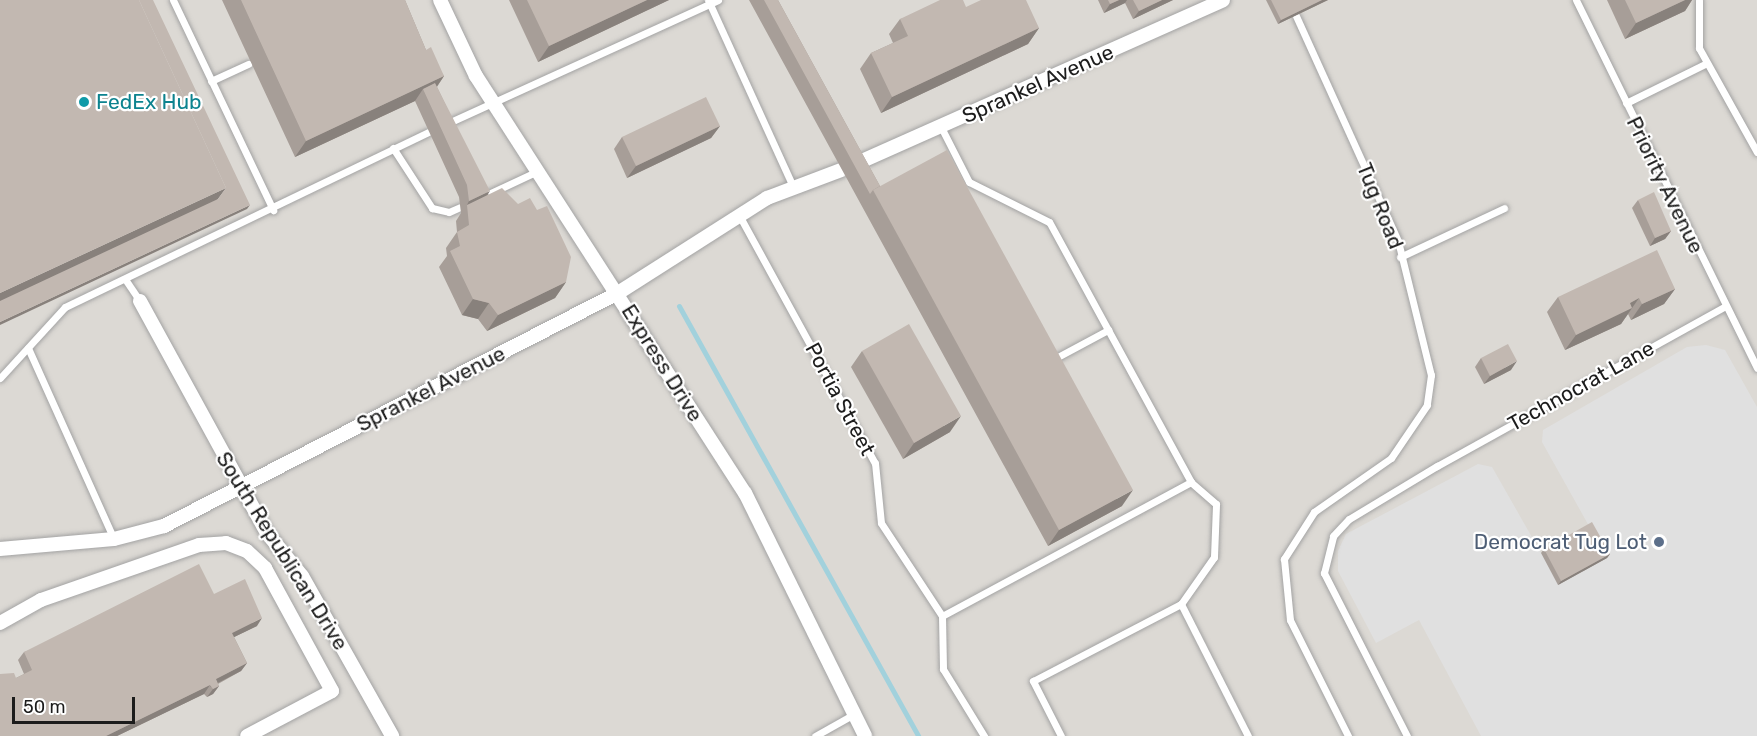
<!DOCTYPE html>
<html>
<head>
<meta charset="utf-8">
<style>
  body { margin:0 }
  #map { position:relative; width:1757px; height:736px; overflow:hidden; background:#eee9e2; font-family:Rubik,sans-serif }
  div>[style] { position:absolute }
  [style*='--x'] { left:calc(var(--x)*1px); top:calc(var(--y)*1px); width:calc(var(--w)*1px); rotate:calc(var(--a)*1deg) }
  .airport>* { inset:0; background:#dcd9d4 }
  .parking>* { inset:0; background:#e0e0e0 }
  .stream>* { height:5px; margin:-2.5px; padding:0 2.5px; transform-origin:2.5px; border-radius:2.5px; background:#a2d1dc }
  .roads { filter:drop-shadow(0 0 2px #a3a3a3) drop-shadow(0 0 2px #a3a3a3) }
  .lane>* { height:7px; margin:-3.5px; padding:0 3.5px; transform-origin:3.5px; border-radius:3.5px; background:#fff }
  .street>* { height:14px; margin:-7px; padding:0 7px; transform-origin:7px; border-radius:7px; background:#fff }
  .wall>* { inset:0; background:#a79e98 }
  .shaded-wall>* { inset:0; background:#88817c }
  .building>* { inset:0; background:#c2b8b1 }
  .dots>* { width:16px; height:16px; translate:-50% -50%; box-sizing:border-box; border:3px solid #fff; border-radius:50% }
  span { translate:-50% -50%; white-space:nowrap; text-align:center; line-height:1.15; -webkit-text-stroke:4.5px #fff; paint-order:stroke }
  .street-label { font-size:21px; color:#1c1c1c }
  .culture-label { font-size:21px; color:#0d838f }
  .left { translate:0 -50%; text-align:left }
  .service-label { font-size:21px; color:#4e5e75 }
  .right { translate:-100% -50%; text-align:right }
  .scale { position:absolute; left:12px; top:697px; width:123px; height:27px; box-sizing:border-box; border:3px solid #1c1c1c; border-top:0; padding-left:8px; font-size:18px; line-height:21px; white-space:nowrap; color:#1c1c1c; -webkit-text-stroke:4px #fff; paint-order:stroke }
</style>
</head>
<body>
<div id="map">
  <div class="airport">
    <i style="clip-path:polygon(0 0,1757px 0,1757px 736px,0 736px)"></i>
  </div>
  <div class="parking">
    <i style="clip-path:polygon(1706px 345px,1725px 350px,1757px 407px,1757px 736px,1481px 736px,1419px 620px,1376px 643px,1338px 571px,1338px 551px,1346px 534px,1478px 464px,1492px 467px,1541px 553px,1589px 526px,1542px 442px,1543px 430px,1687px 347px)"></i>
  </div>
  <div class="stream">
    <i style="--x:679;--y:306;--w:492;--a:60.9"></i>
  </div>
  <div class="roads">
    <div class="lane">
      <i style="--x:173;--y:0;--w:233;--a:64.5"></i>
      <i style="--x:708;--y:0;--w:208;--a:65.5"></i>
      <i style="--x:1576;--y:0;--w:410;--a:63.8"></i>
      <i style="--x:1699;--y:0;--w:48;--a:90"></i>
      <i style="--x:1699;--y:48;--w:119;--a:60.9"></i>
      <i style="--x:1296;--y:16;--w:247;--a:65.6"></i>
      <i style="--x:1398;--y:241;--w:138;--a:76.2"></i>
      <i style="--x:1431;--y:375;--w:30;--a:98"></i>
      <i style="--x:1427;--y:405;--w:64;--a:124.2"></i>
      <i style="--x:1391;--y:458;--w:94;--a:145"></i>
      <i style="--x:1314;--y:512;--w:56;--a:122.6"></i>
      <i style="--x:1284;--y:559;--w:61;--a:84.4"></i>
      <i style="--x:1290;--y:620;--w:130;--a:63.4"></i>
      <i style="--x:211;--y:81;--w:41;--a:-24.7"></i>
      <i style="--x:1626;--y:103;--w:90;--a:-26.3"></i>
      <i style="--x:446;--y:124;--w:299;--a:-24.5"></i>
      <i style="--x:393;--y:148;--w:72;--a:57"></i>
      <i style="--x:432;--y:208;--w:17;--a:13"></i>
      <i style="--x:449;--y:212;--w:12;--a:-24"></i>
      <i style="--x:480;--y:198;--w:64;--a:-25"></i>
      <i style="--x:739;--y:215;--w:283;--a:61.3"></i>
      <i style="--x:875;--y:463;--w:60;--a:84.3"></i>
      <i style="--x:881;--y:523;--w:111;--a:56.7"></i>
      <i style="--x:942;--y:616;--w:283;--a:-28.3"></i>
      <i style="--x:1191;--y:482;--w:296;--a:-118.6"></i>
      <i style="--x:1049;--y:222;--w:89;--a:-153.4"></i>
      <i style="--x:969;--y:182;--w:62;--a:-117"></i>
      <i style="--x:1400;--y:257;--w:115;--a:-25.2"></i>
      <i style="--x:125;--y:279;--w:27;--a:56"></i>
      <i style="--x:28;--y:348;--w:209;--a:65.8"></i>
      <i style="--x:1052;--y:360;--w:64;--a:-28.2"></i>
      <i style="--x:0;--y:378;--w:96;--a:-47.5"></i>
      <i style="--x:65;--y:307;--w:403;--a:-25.7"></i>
      <i style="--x:1181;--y:604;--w:148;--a:63.1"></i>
      <i style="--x:942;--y:616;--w:53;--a:88.9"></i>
      <i style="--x:943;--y:669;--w:79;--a:58.5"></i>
      <i style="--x:815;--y:736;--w:45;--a:-29.4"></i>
      <i style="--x:1061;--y:736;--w:62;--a:-117"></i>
      <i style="--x:1033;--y:681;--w:167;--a:-27.5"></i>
      <i style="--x:1181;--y:604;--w:57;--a:-54.9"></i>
      <i style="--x:1214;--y:557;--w:53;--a:-87.8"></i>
      <i style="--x:1216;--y:504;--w:33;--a:-139"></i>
      <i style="--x:1407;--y:736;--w:183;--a:-117"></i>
      <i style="--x:1324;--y:573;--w:38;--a:-76"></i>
      <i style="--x:1333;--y:536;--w:23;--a:-47"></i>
      <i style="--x:1349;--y:519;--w:103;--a:-31.1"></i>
      <i style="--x:1437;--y:466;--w:328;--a:-29"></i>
    </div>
    <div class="street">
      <i style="--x:440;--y:0;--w:84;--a:64.7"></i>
      <i style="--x:476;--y:76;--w:496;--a:57.2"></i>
      <i style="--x:745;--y:493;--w:271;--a:63.7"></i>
      <i style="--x:853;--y:165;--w:405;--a:-24"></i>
      <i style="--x:140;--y:301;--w:264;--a:61.3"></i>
      <i style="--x:267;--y:533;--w:55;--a:50.9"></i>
      <i style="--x:302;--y:576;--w:184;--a:60.6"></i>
      <i style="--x:0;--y:549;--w:114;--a:-5"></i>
      <i style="--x:114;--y:539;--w:52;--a:-14.6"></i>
      <i style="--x:164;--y:526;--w:510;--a:-27.17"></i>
      <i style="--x:618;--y:293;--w:177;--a:-32.5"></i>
      <i style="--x:767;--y:198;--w:79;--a:-20.7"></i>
      <i style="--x:0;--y:623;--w:47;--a:-29.3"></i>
      <i style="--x:41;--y:600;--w:167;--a:-19.2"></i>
      <i style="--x:199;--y:545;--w:27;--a:-4"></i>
      <i style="--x:226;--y:543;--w:22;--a:21"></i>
      <i style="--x:247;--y:551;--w:25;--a:43"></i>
      <i style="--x:265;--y:568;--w:140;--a:61.4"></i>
      <i style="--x:332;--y:691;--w:96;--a:152.1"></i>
    </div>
  </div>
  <div class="wall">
    <i style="clip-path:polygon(222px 0,405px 0,426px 50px,444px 76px,437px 87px,488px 194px,566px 282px,555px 298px,487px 331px,478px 319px,462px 315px,439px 267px,447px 256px,446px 248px,457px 232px,456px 221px,461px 213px,459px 197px,415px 101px,295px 157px)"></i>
    <i style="clip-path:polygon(509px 0,669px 0,538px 62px)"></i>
    <i style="clip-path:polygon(749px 0,778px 0,880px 186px,1122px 506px,1048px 546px)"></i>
    <i style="clip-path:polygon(1098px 0,1173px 0,1133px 19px,1125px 3px,1104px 13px)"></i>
    <i style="clip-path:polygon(1266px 0,1328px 0,1278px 24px)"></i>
    <i style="clip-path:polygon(1607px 0,1692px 0,1685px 11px,1625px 39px)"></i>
    <i style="clip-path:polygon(966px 7px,1039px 28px,1028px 44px,881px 113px,860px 69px,871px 53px,893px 43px,889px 34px,900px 19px)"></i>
    <i style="clip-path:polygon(720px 126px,711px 138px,627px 178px,614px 149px,622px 137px)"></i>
    <i style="clip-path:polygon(1638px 200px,1671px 231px,1665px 239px,1650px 246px,1632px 208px)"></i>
    <i style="clip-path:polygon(1675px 289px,1664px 304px,1631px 320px,1628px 314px,1621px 324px,1565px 350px,1547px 312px,1558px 297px)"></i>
    <i style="clip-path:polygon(862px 351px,950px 432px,903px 459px,851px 367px)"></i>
    <i style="clip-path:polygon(1481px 358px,1511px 370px,1484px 384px,1475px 367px)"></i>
    <i style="clip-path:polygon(1544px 549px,1610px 554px,1607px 558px,1558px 585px,1541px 553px)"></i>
    <i style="clip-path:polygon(214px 594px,257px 626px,234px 637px,247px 663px,241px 671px,218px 684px,219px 686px,213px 694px,207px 697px,204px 694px,117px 736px,0 736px,16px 678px,24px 674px,18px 660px,24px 652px)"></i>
  </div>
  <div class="shaded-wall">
    <i style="clip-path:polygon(647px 0,669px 0,538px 62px,549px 46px)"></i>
    <i style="clip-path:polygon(1119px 0,1127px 0,1125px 3px,1104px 13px,1110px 4px)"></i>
    <i style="clip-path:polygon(1162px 0,1173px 0,1133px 19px,1139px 11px)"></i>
    <i style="clip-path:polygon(1322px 0,1328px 0,1278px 24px,1281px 20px)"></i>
    <i style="clip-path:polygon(1685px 0,1692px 0,1685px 11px,1625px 39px,1636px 23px)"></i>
    <i style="clip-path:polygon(1039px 28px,1028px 44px,881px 113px,892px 97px)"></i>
    <i style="clip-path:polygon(444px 76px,433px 92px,423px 89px,415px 101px,295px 157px,306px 141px)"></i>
    <i style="clip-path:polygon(720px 126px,711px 138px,627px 178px,636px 166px)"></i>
    <i style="clip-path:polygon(226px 188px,215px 203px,0 303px,0 293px)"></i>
    <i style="clip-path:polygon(490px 191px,482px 203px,467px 205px,469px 201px)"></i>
    <i style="clip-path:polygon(250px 205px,247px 209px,0 325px,0 322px)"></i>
    <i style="clip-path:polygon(1671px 231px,1665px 239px,1650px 246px,1655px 238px)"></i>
    <i style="clip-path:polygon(566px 282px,555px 298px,487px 331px,498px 315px)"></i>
    <i style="clip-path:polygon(1675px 289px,1664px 304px,1631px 320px,1642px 304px)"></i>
    <i style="clip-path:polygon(1639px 298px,1621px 324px,1565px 350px,1576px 335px,1630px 303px)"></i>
    <i style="clip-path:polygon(473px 299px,489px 303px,478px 319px,462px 315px)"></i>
    <i style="clip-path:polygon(1517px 361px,1511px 370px,1484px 384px,1490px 376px)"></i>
    <i style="clip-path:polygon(961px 416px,950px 432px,903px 459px,914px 443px)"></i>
    <i style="clip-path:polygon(1133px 490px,1122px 506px,1048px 546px,1059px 530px)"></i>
    <i style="clip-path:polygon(1610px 554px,1607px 558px,1558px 585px,1561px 581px)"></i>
    <i style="clip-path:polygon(262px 618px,257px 626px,226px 641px,232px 633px)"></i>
    <i style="clip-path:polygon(247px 663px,241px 671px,210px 687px,216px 679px)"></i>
    <i style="clip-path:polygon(210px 685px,204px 694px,117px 736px,106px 736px)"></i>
    <i style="clip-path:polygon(219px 686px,213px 694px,207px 697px,213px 689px)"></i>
  </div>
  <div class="building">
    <i style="clip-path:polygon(0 0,139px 0,226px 188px,0 293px)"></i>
    <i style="clip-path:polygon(139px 0,153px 0,250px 205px,0 322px,0 301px,218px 199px,226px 188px)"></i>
    <i style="clip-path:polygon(241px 0,405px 0,426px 50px,431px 47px,444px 76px,306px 141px)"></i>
    <i style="clip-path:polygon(527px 0,647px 0,549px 46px)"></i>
    <i style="clip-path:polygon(764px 0,778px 0,880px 186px,873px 190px,870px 194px)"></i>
    <i style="clip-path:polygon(940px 0,963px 0,966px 7px,981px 0,1026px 0,1039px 28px,892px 97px,871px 53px,908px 36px,900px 19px)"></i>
    <i style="clip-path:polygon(1108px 0,1119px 0,1110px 4px)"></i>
    <i style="clip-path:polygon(1133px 0,1162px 0,1139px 11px)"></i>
    <i style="clip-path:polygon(1271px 0,1322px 0,1281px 20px)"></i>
    <i style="clip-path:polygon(1625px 0,1685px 0,1636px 23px)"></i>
    <i style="clip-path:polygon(435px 83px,490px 191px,469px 201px,467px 185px,423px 89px)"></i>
    <i style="clip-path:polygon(706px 97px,720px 126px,636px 166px,622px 137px)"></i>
    <i style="clip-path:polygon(947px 150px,1133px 490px,1059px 530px,873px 190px)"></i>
    <i style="clip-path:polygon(502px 188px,518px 204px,530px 198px,537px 210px,547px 206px,571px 257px,566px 282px,498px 315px,489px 303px,473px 299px,450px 251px,460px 246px,457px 232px,469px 225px,467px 205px)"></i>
    <i style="clip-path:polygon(1654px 192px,1671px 231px,1655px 238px,1638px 200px)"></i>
    <i style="clip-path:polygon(1657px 250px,1675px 289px,1642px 304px,1639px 298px,1630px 303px,1632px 308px,1576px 335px,1558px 297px)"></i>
    <i style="clip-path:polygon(909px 324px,961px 416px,914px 443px,862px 351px)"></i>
    <i style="clip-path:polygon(1508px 344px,1517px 361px,1490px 376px,1481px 358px)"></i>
    <i style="clip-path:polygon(1592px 522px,1610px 554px,1561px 581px,1544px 549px)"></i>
    <i style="clip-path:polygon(199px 564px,214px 594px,245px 579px,262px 618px,232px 633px,247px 663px,216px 679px,219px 686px,213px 689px,210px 685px,106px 736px,0 736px,0 674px,14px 673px,16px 678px,32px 670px,24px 652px)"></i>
  </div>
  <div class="dots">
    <i style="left:84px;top:102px;background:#0f9aa8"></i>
    <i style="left:1659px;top:542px;background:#5c6f8a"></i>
  </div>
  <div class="street-label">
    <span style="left:1038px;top:84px;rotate:-24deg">Sprankel Avenue</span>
    <span style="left:1665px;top:185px;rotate:64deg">Priority Avenue</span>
    <span style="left:1380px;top:206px;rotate:68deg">Tug Road</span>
    <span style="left:662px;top:363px;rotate:58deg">Express Drive</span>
    <span style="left:1581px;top:386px;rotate:-29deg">Technocrat Lane</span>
    <span style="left:431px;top:389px;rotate:-27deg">Sprankel Avenue</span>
    <span style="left:840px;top:399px;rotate:62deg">Portia Street</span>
    <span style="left:282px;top:551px;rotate:58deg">South Republican Drive</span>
  </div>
  <div class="culture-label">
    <span class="left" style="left:96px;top:102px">FedEx Hub</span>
  </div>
  <div class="service-label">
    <span class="right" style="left:1647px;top:542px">Democrat Tug Lot</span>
  </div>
  <div class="scale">50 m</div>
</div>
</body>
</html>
